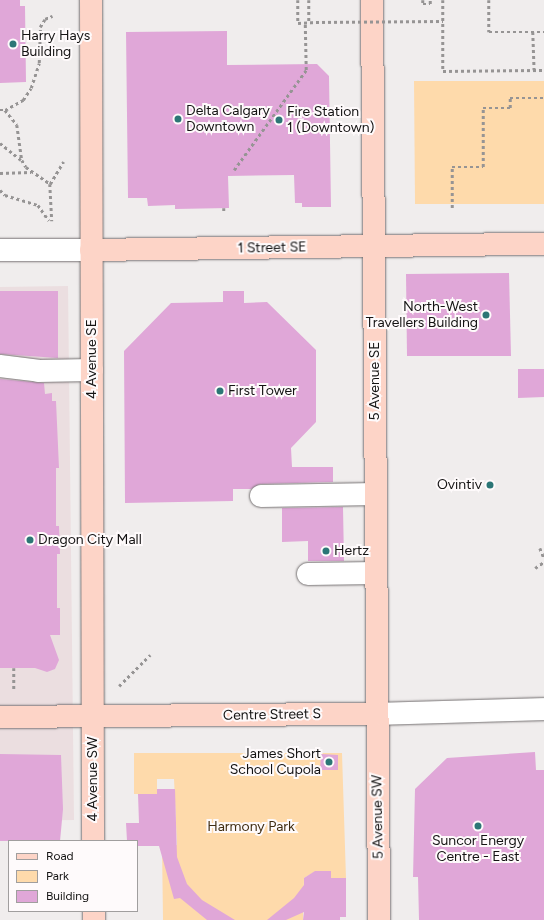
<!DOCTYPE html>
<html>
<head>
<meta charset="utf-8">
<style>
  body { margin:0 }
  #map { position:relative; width:544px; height:920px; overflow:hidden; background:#f0eded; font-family:Figtree,sans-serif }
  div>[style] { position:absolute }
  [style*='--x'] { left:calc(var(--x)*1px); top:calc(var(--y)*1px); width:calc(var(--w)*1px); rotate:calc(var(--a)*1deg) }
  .built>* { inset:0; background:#ebdee0 }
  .green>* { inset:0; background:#fedaab }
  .building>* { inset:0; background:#e0a7d8 }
  .path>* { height:2.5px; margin-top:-1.25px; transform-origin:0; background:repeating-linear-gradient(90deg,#969494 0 3px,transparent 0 6px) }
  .roads { filter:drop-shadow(0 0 1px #747071) drop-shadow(0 0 1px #747071) }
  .minor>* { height:22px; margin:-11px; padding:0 11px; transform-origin:11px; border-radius:11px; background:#fff }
  .major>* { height:22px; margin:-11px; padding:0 11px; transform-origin:11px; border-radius:11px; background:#fdd4c7 }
  .path-bridge>* { height:2.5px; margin-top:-1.25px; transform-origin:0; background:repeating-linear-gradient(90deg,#969494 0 3px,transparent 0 6px) }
  .dots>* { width:11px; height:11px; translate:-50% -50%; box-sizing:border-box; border:2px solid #fefafb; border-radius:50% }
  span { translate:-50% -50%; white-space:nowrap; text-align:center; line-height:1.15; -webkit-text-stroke:4px #fefafb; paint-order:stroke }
  .poi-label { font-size:14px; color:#141313 }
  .left { translate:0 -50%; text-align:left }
  .right { translate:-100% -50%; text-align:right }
  .street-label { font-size:14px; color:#141313 }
  .park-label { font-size:14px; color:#402d12 }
  .legend { position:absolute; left:8px; top:840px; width:130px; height:72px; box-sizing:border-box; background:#fefafb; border:1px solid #a09e9e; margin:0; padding:5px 7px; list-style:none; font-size:12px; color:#141313 }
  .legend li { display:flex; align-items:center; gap:8px; height:20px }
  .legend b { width:20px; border:1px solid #a09e9e }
</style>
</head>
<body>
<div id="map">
  <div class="built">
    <i style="clip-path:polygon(68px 286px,74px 820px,0 821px,0 287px)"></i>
  </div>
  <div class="green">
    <i style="clip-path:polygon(414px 81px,544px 81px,544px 204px,415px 204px)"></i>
    <i style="clip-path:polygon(134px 753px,342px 753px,346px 878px,331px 878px,331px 871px,316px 871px,304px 878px,303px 920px,163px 920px,162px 846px,177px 845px,174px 779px,157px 779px,157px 794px,134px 794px)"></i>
  </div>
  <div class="building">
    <i style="clip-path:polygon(0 0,20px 0,20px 6px,25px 6px,26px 82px,0 83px)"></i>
    <i style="clip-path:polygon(227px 31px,227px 65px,317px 64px,329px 76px,331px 207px,302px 207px,302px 203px,295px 203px,294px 175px,228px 176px,229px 208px,175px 209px,175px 205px,148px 206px,147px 198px,128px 198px,126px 32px)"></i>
    <i style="clip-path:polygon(509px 273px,511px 356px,407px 356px,406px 274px)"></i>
    <i style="clip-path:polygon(0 291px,58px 291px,58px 358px,0 354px)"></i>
    <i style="clip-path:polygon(223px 291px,244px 291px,244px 303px,267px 302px,316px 350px,316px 422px,291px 448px,292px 467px,333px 467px,333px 482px,260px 484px,251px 489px,233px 489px,233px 501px,125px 503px,124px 351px,171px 303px,223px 302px)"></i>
    <i style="clip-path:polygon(518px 369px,544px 369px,544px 397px,518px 398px)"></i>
    <i style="clip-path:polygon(0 379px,44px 383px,45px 394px,52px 393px,52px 401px,56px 401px,59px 468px,56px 468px,56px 526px,59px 526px,60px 554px,57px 554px,57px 608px,60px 608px,60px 635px,50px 635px,59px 660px,55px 669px,47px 672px,35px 668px,0 668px)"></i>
    <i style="clip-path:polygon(343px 507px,344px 561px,308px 561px,308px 541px,282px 542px,282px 508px)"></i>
    <i style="clip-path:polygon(535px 752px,536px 770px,544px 770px,544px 920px,419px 920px,418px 877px,413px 877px,415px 789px,447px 758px)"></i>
    <i style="clip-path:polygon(0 754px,61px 755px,63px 809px,60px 841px,0 841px)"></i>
    <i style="clip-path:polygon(321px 754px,338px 755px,338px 770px,320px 770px)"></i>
    <i style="clip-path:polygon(157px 789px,175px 789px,177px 857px,187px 884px,202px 900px,235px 920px,207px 920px,180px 898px,174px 899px,159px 846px,138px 846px,138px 841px,127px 841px,126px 823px,139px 823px,138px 794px,157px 794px)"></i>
    <i style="clip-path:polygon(315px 871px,331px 871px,331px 878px,346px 878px,346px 917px,340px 917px,340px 920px,303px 920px,304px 912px,286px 920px,267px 920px,294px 898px,304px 885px,304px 878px)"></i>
  </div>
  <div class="path">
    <i style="--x:298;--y:0;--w:23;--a:90"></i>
    <i style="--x:298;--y:23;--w:18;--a:-3"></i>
    <i style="--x:309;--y:0;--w:22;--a:90"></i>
    <i style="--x:423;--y:0;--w:4;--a:90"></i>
    <i style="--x:423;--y:4;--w:7;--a:0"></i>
    <i style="--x:430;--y:4;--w:4;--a:-90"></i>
    <i style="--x:443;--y:0;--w:71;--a:90"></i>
    <i style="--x:443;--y:71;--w:101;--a:-0.6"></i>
    <i style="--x:489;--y:0;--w:32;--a:90"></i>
    <i style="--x:489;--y:32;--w:55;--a:0"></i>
    <i style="--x:533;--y:32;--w:38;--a:88"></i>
    <i style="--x:0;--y:110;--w:5;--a:0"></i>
    <i style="--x:5;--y:110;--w:19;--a:51"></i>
    <i style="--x:17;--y:125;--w:35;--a:82"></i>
    <i style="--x:22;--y:160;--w:8;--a:60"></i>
    <i style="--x:26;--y:167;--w:29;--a:35"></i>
    <i style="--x:50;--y:184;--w:37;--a:87"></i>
    <i style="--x:5;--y:110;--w:21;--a:-29"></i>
    <i style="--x:23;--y:100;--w:14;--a:-56"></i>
    <i style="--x:31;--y:88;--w:26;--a:-72"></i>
    <i style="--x:39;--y:63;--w:36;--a:-88"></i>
    <i style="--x:40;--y:27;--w:9;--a:-58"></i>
    <i style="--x:45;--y:19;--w:8;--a:-23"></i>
    <i style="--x:0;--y:143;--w:27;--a:39"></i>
    <i style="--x:234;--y:170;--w:123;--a:-54.2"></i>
    <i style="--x:306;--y:70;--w:48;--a:-91.2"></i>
    <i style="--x:0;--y:173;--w:31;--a:-2"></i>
    <i style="--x:50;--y:184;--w:26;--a:-59"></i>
    <i style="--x:0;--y:190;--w:7;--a:45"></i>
    <i style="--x:5;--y:195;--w:34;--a:17"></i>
    <i style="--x:38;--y:205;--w:19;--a:55"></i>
    <i style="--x:224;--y:208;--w:5;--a:90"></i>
    <i style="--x:452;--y:208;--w:41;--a:-90"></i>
    <i style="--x:452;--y:167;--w:31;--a:0"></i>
    <i style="--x:483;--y:167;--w:59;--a:-90"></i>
    <i style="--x:483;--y:108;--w:27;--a:0"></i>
    <i style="--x:510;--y:108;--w:10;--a:-90"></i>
    <i style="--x:510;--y:98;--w:34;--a:0"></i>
    <i style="--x:540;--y:548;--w:11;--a:68"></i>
    <i style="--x:535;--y:568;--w:11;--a:-34"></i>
    <i style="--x:14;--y:668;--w:23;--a:90"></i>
    <i style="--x:119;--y:686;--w:44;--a:-45"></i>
  </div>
  <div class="roads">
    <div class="minor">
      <i style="--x:0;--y:250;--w:91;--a:0"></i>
      <i style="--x:0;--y:366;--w:38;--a:7"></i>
      <i style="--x:38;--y:371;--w:54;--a:-1.1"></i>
      <i style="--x:261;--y:496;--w:115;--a:-1"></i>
      <i style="--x:308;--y:574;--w:68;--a:-0.8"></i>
      <i style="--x:377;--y:714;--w:167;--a:-1.7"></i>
    </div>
    <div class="major">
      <i style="--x:91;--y:0;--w:841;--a:89.86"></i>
      <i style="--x:372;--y:0;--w:920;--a:89.56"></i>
      <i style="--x:91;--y:250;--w:453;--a:-0.8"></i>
      <i style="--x:0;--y:717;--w:377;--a:-0.5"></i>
      <i style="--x:94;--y:911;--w:9;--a:90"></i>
    </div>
  </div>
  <div class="path-bridge">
    <i style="--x:316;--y:22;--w:127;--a:-0.5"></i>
  </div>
  <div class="dots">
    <i style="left:13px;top:44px;background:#2c7676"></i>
    <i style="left:178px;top:119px;background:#2c7676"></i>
    <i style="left:279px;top:120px;background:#2c7676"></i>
    <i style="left:486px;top:315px;background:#2c7676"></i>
    <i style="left:220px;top:391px;background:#2c7676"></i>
    <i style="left:490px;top:485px;background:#2c7676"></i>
    <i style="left:30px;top:540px;background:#2c7676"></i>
    <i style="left:326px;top:551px;background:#2c7676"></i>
    <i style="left:329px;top:762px;background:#2c7676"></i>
    <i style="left:478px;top:826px;background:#2c7676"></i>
  </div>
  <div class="poi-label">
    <span class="left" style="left:21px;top:44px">Harry Hays<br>Building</span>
    <span class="left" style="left:186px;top:119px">Delta Calgary<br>Downtown</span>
    <span class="left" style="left:287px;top:120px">Fire Station<br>1 (Downtown)</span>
    <span class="right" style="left:478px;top:315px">North-West<br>Travellers Building</span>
    <span class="left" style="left:228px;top:391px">First Tower</span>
    <span class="right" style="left:482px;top:485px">Ovintiv</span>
    <span class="left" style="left:38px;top:540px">Dragon City Mall</span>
    <span class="left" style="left:334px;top:551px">Hertz</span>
    <span class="right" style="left:321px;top:762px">James Short<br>School Cupola</span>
    <span style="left:478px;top:849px">Suncor Energy<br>Centre - East</span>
  </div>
  <div class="street-label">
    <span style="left:272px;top:248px;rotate:-1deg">1 Street SE</span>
    <span style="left:92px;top:359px;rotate:-90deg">4 Avenue SE</span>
    <span style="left:375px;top:381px;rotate:-90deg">5 Avenue SE</span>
    <span style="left:272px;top:715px;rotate:-1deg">Centre Street S</span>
    <span style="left:93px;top:779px;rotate:-90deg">4 Avenue SW</span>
    <span style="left:378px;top:817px;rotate:-91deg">5 Avenue SW</span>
  </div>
  <div class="park-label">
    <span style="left:251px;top:827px">Harmony Park</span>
  </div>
  <ul class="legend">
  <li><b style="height:5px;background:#fdd4c7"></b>Road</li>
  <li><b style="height:11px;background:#fedaab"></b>Park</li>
  <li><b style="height:11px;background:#e0a7d8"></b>Building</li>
  </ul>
</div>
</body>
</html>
